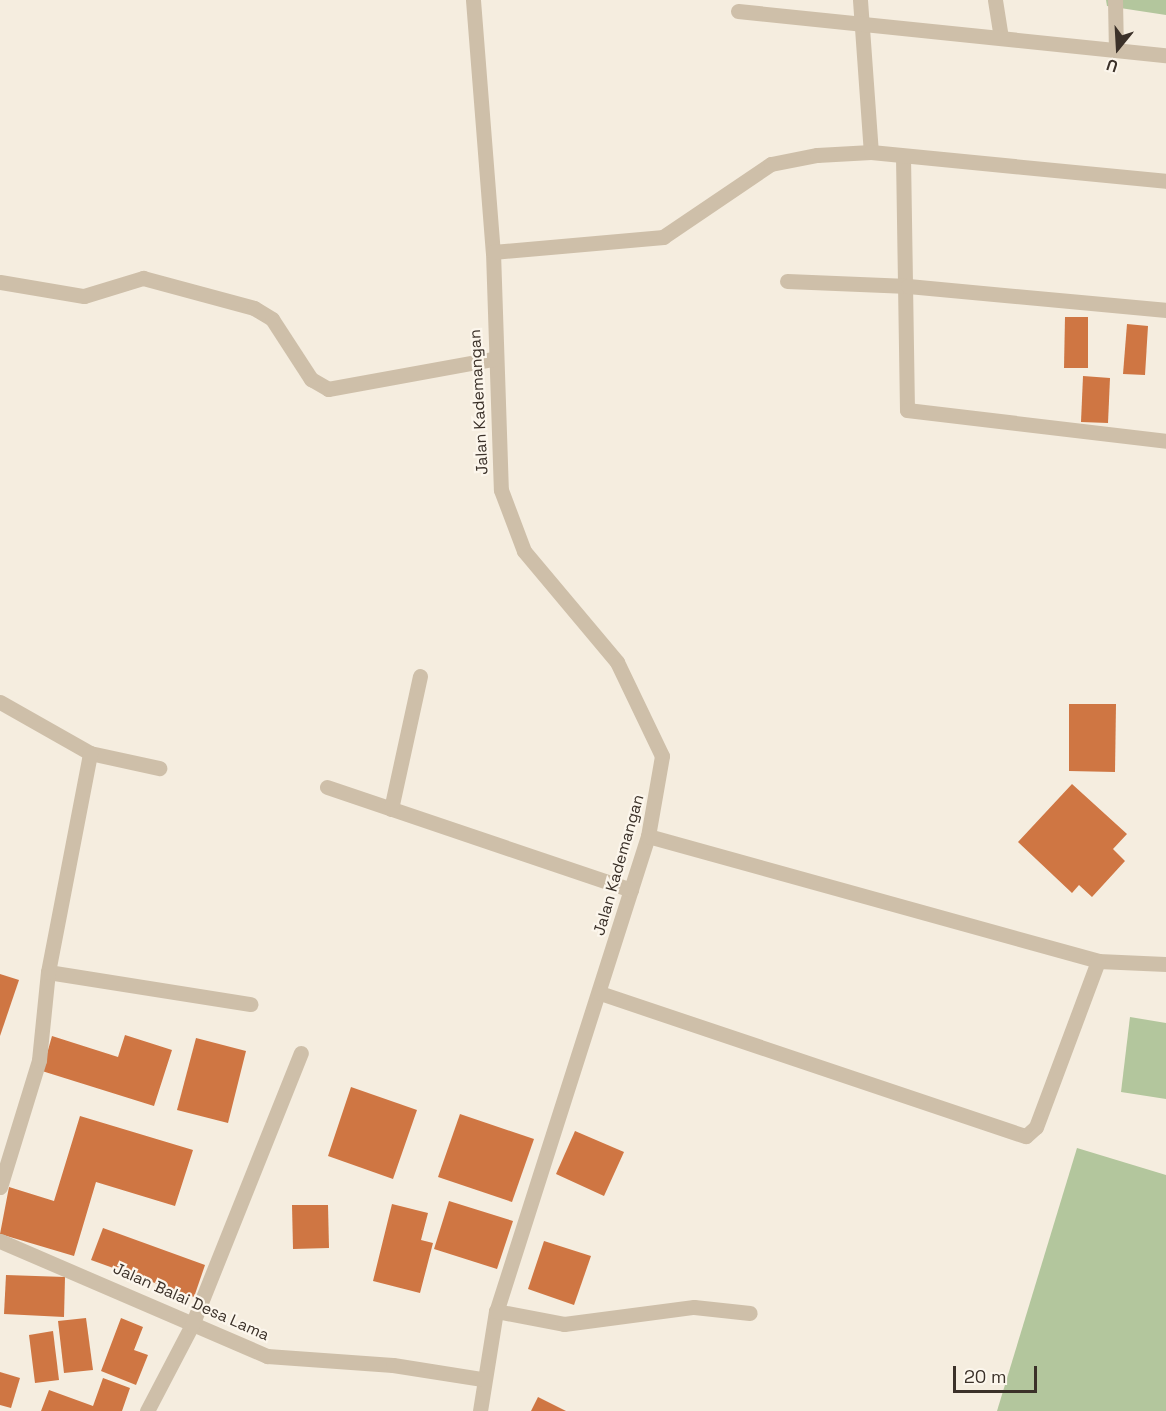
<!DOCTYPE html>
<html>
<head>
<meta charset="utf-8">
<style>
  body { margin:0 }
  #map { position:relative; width:1166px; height:1411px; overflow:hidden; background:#f5eddf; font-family:"Space Grotesk",sans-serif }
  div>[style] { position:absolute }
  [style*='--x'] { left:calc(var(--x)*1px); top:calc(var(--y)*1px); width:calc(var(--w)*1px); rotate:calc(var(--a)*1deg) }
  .green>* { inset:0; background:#b3c69d }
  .building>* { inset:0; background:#cf7643 }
  .minor>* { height:15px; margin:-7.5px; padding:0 7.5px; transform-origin:7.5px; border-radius:7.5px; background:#cebfa9 }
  span { translate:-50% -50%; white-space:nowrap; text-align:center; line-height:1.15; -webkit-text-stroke:4.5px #fcf6ec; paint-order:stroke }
  .street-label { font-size:16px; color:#3b3129 }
  .north { position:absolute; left:1088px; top:18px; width:60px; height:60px; -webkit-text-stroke:4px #fcf6ec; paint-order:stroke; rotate:198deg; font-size:16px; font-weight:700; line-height:24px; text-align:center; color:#3b3129 }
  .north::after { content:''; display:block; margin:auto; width:21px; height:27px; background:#3b3129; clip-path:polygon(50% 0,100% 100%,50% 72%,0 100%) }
  .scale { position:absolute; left:953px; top:1366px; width:84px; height:27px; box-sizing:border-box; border:3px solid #3b3129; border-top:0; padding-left:8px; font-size:18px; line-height:21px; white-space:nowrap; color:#3b3129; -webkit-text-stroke:4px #fcf6ec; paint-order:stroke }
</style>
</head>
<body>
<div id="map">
  <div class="green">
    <i style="clip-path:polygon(1106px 0,1166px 0,1166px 15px,1107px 6px)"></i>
    <i style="clip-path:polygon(1130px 1017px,1166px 1023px,1166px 1099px,1121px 1092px)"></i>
    <i style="clip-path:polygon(1077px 1148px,1166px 1175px,1166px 1411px,997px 1411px)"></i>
  </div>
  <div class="building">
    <i style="clip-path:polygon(1065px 317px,1088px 317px,1088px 368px,1064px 368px)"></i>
    <i style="clip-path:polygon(1127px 324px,1148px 326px,1145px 375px,1123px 374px)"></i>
    <i style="clip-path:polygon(1083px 376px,1110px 378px,1108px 423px,1081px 422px)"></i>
    <i style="clip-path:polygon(1069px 704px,1116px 704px,1115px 772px,1069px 771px)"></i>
    <i style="clip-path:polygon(1072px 784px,1127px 834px,1113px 849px,1125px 861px,1092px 897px,1079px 885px,1072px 893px,1018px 842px)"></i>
    <i style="clip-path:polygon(0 974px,19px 980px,0 1036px)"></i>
    <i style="clip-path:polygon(125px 1035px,172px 1050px,154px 1106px,42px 1071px,52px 1036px,118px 1057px)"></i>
    <i style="clip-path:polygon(196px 1038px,246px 1051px,228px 1123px,177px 1110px)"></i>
    <i style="clip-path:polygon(351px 1087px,417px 1110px,393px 1179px,328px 1156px)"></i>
    <i style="clip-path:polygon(460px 1114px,534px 1139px,512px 1202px,438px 1177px)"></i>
    <i style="clip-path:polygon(80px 1116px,193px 1150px,175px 1206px,96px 1182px,74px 1256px,0 1234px,9px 1187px,54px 1201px)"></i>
    <i style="clip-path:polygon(575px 1131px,624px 1152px,604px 1196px,556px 1174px)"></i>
    <i style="clip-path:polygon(449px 1201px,513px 1221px,497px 1269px,434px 1249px)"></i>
    <i style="clip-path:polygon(392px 1204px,428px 1213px,421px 1240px,433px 1243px,420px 1293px,373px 1281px)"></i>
    <i style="clip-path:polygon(292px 1205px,328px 1205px,329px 1248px,293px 1249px)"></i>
    <i style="clip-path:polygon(103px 1228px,205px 1265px,194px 1297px,91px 1260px)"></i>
    <i style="clip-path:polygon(544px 1241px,591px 1256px,574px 1305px,528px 1289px)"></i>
    <i style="clip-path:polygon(6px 1275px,65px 1277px,64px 1317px,4px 1314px)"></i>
    <i style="clip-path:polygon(86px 1318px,93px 1370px,64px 1373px,58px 1321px)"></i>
    <i style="clip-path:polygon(121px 1318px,143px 1327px,134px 1350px,148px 1355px,136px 1385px,101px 1371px)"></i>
    <i style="clip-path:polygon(53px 1331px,59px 1380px,35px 1383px,29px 1335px)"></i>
    <i style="clip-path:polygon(0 1372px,20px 1378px,11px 1408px,0 1405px)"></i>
    <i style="clip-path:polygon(103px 1378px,130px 1388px,122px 1411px,41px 1411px,49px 1390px,93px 1406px)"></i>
    <i style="clip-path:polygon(538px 1397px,566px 1411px,531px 1411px)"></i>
  </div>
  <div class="minor">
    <i style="--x:473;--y:0;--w:253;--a:85.5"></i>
    <i style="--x:493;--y:252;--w:238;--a:88.1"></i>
    <i style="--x:501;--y:490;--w:65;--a:69.3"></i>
    <i style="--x:524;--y:551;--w:145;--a:50"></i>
    <i style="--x:617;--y:662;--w:104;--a:64.4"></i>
    <i style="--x:662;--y:756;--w:81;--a:99.9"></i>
    <i style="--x:648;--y:836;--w:499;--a:107.7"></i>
    <i style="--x:496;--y:1311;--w:101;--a:99.1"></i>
    <i style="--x:860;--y:0;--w:152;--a:85.9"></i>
    <i style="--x:995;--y:0;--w:38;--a:81"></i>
    <i style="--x:1115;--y:0;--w:50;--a:88.9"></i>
    <i style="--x:738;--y:11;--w:430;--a:5.9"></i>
    <i style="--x:903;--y:156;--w:254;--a:89.1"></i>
    <i style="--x:907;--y:410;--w:261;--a:6.8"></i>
    <i style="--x:493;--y:252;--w:171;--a:-5"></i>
    <i style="--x:663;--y:237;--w:130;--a:-34.1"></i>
    <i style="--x:771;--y:164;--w:47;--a:-11.1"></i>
    <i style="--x:817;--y:155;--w:54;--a:-3.2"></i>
    <i style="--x:871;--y:152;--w:296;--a:5.6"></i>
    <i style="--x:787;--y:281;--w:121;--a:2.4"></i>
    <i style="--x:908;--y:286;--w:259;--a:5.3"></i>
    <i style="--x:0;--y:282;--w:85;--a:9.5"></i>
    <i style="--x:84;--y:296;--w:62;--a:-17"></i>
    <i style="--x:143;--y:278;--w:115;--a:15.1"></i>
    <i style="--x:254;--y:308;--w:21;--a:31"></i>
    <i style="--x:272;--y:319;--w:72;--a:57"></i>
    <i style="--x:311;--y:379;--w:20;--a:30"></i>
    <i style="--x:328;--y:389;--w:168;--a:-10.3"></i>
    <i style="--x:0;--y:702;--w:103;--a:29.5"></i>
    <i style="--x:90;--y:753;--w:71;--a:12.3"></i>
    <i style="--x:327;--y:787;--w:321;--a:18.7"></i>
    <i style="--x:391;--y:809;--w:136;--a:-77.7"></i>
    <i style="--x:648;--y:836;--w:467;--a:15.5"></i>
    <i style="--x:1098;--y:961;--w:68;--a:2.5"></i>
    <i style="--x:48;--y:972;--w:205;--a:9"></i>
    <i style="--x:600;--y:993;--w:449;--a:18.6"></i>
    <i style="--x:1026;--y:1136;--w:13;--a:-42"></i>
    <i style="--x:1036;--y:1127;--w:177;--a:-69.5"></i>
    <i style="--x:0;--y:1187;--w:133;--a:-72.9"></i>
    <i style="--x:39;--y:1060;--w:88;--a:-84.2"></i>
    <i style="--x:48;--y:972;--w:223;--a:-79.1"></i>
    <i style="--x:0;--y:1241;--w:291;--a:23.3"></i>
    <i style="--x:267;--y:1356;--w:126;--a:4.1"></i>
    <i style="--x:393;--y:1365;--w:89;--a:9"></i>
    <i style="--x:496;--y:1311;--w:69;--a:10.8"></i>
    <i style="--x:564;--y:1324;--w:131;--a:-7.5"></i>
    <i style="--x:694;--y:1307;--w:56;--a:6.1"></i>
    <i style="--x:147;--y:1411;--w:97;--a:-62.4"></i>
    <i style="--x:192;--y:1325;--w:293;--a:-68.2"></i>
  </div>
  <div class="street-label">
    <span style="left:479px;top:402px;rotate:-93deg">Jalan Kademangan</span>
    <span style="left:619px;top:865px;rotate:-74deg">Jalan Kademangan</span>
    <span style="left:191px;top:1302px;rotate:24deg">Jalan Balai Desa Lama</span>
  </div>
  <div class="north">U</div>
  <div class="scale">20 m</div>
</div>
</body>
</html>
